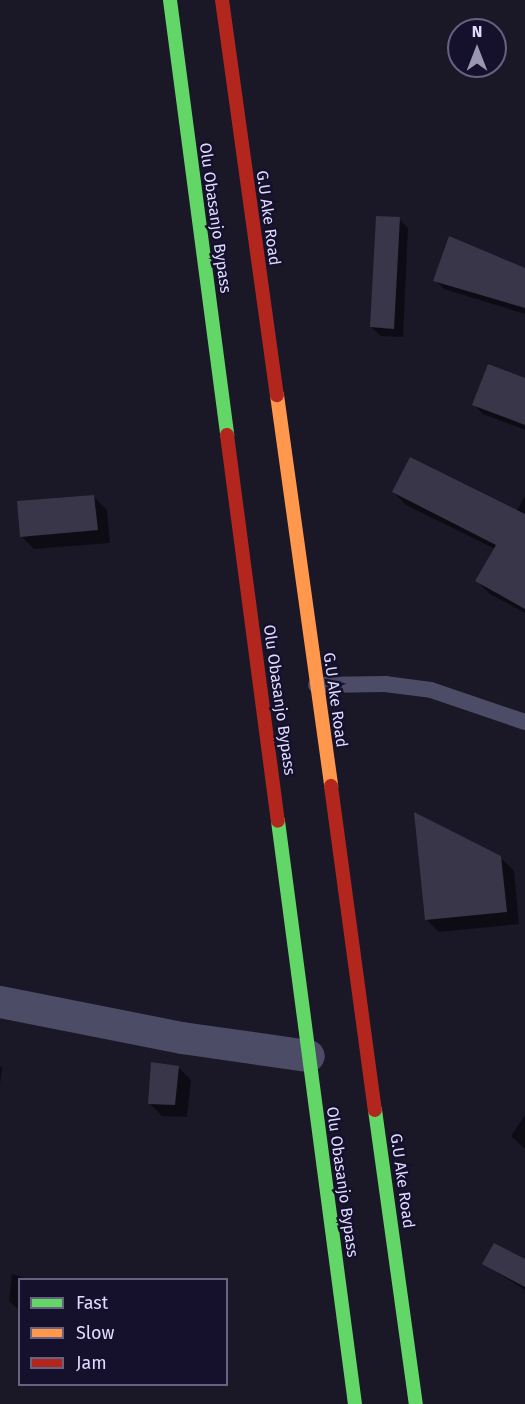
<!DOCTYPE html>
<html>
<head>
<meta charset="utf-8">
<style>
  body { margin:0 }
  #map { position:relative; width:525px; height:1404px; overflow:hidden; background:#1a1727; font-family:"Fira Sans",sans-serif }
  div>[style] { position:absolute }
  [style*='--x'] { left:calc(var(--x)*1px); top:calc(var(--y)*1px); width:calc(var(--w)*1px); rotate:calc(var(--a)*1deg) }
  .shadow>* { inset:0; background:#0007 }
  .building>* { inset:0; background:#383648 }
  .lane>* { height:16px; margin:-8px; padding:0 8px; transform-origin:8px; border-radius:8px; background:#4c4c67 }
  .street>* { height:32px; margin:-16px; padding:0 16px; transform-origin:16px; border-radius:16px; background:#4c4c67 }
  .fast>* { height:14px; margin:-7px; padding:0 7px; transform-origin:7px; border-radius:7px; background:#63d668 }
  .slow>* { height:14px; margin:-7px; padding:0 7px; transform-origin:7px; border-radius:7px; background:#ff974d }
  .jam>* { height:14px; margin:-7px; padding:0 7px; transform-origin:7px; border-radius:7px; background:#b3261e }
  span { translate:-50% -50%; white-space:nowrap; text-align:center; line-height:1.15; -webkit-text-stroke:5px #15112d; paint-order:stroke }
  .street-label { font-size:16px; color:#dfdcff }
  .legend { position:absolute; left:18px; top:1278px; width:210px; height:108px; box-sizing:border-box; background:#15112d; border:2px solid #666281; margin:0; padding:8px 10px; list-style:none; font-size:18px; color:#dfdcff }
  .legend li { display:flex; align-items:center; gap:12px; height:30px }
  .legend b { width:30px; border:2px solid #666281 }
  .north { position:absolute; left:447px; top:18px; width:60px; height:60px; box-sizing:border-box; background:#15112d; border:2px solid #666281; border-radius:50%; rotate:0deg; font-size:16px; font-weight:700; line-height:24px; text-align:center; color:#dfdcff }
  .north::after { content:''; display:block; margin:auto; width:21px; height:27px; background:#9a97b3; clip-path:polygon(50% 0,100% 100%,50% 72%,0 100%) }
</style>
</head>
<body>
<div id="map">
  <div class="shadow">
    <i style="clip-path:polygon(399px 219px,408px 228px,403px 337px,381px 336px,371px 327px)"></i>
    <i style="clip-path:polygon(450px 237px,525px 269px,525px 314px,444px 289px,435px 280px)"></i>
    <i style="clip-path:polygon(525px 380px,525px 430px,483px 414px,474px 405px)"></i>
    <i style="clip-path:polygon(393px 492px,516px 512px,525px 496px,525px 613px,490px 594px,477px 581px,495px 549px,406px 505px)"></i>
    <i style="clip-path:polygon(94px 497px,107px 510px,110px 543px,34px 549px,21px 536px)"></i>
    <i style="clip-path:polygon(500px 857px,514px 871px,519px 924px,439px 932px,426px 919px)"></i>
    <i style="clip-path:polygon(0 1066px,2px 1068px,0 1084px)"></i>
    <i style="clip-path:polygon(178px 1067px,191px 1080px,187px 1117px,162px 1116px,149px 1103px)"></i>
    <i style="clip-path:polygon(525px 1115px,525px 1149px,511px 1136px)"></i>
    <i style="clip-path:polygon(525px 1261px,525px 1290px,484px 1264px)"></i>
    <i style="clip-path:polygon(12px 1274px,31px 1280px,20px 1280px,20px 1311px,9px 1301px)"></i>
  </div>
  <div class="building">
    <i style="clip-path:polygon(376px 216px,400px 217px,394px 329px,370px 327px)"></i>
    <i style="clip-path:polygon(449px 236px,525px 268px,525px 308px,433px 281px)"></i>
    <i style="clip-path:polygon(488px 364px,525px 378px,525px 425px,472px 405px)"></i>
    <i style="clip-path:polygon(410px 457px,525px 514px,525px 609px,475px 581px,496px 545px,392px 492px)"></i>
    <i style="clip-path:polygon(94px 495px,98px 530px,20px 537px,17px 501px)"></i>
    <i style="clip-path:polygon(414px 812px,501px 856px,507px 912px,425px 920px)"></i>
    <i style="clip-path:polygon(151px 1062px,179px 1066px,175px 1105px,148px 1104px)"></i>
    <i style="clip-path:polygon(494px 1243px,525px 1259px,525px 1287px,482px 1264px)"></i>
  </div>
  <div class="lane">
    <i style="--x:316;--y:685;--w:69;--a:-0.8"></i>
    <i style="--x:385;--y:684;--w:46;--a:7.4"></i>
    <i style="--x:431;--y:690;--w:99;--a:18.8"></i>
  </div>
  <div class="street">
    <i style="--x:0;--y:1002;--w:186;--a:11.2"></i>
    <i style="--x:182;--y:1038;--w:128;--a:8.1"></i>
  </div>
  <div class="fast">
    <i style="--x:170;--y:0;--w:439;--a:82.5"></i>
    <i style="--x:278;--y:821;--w:588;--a:82.48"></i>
    <i style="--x:375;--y:1110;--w:297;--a:82.1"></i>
  </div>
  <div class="slow">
    <i style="--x:277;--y:395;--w:395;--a:82.1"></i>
  </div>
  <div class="jam">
    <i style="--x:222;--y:0;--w:399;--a:82.1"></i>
    <i style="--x:227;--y:435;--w:389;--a:82.5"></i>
    <i style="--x:331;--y:786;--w:327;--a:82.3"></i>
  </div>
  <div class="street-label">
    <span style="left:215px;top:218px;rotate:82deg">Olu Obasanjo Bypass</span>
    <span style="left:268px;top:218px;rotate:82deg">G.U Ake Road</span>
    <span style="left:279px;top:700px;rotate:82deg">Olu Obasanjo Bypass</span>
    <span style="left:335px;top:700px;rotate:82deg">G.U Ake Road</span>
    <span style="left:402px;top:1181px;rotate:82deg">G.U Ake Road</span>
    <span style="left:342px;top:1182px;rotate:82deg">Olu Obasanjo Bypass</span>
  </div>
  <ul class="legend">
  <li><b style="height:8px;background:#63d668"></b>Fast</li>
  <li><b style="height:8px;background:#ff974d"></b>Slow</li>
  <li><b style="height:8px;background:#b3261e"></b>Jam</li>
  </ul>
  <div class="north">N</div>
</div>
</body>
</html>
